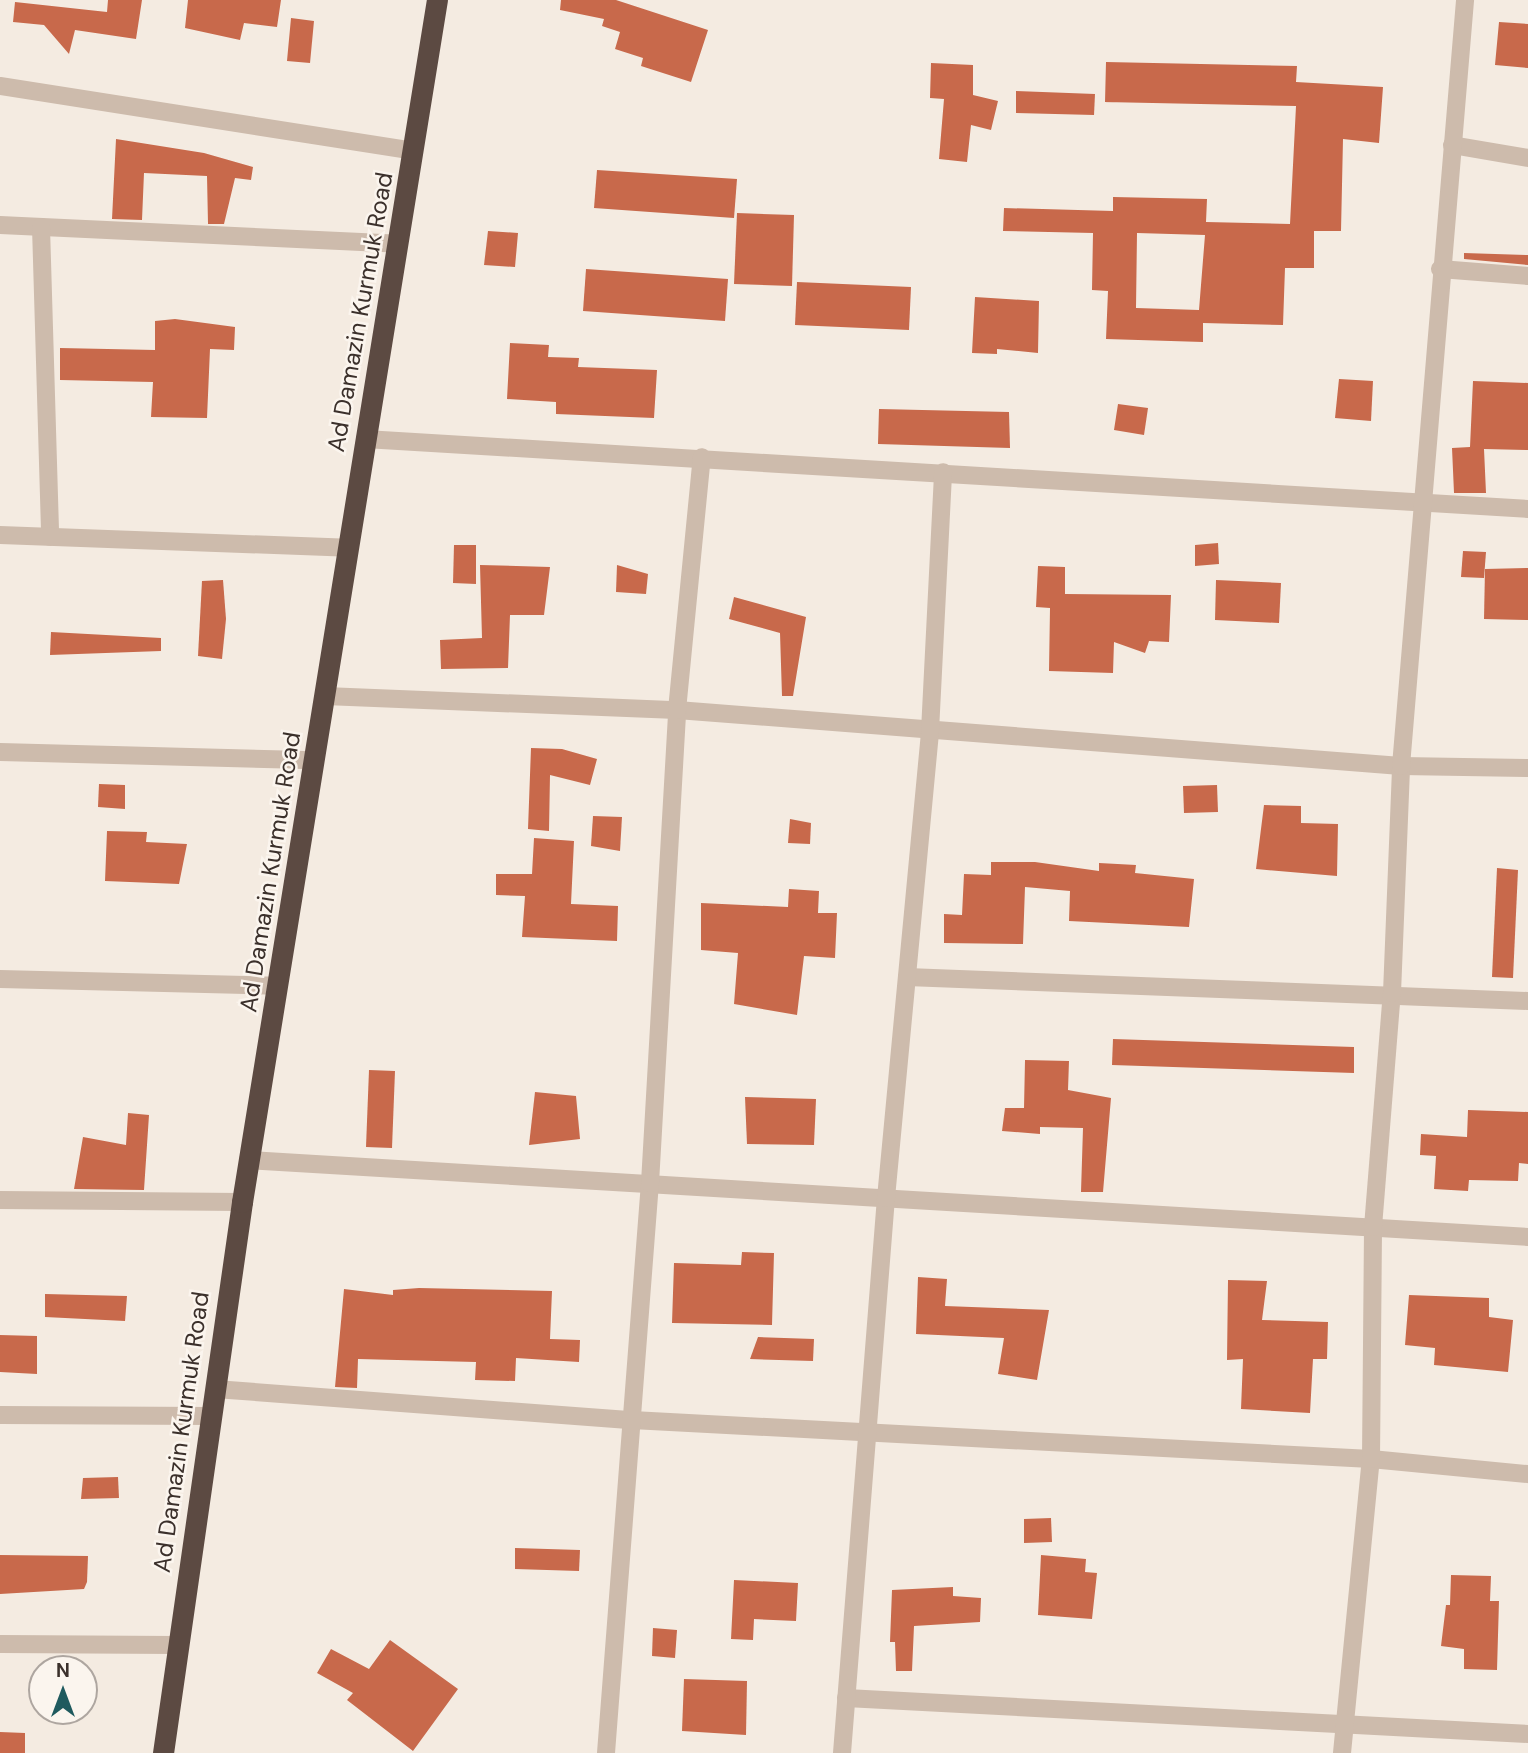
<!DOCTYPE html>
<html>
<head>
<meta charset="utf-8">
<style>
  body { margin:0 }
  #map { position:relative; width:1528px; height:1753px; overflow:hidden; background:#f4ebe1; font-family:"DM Sans",sans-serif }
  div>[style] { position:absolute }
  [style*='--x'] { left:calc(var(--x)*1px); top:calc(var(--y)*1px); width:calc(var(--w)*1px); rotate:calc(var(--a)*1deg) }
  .building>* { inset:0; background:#c8694b }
  .street>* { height:18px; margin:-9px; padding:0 9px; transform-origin:9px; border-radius:9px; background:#cdbbac }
  .highway>* { height:21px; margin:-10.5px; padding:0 10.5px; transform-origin:10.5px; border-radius:10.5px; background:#5c4a42 }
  span { translate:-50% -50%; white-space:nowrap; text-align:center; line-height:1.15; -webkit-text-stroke:5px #fbf5ee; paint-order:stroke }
  .street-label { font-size:24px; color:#3b302b }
  .north { position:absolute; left:28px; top:1655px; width:70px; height:70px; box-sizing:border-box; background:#fbf5ee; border:2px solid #aea6a0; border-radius:50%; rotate:0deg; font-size:19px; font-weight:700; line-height:28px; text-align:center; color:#3b302b }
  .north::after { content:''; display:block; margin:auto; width:24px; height:32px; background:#1f5a5e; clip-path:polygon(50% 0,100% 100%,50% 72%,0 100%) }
</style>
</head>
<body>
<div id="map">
  <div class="building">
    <i style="clip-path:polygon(108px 0,142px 0,136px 39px,75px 30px,69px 54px,44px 25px,13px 22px,15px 2px,107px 12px)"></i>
    <i style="clip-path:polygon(188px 0,281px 0,277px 27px,244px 23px,240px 40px,185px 28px)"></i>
    <i style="clip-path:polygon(561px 0,616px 0,708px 30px,691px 82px,641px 66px,643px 58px,615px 49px,620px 32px,602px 26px,604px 19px,560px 10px)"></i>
    <i style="clip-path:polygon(291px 18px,314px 21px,310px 63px,287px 61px)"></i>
    <i style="clip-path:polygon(1499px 22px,1528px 24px,1528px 68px,1495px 65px)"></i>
    <i style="clip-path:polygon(evenodd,1106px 62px,1297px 66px,1296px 82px,1383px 87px,1379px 143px,1343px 139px,1341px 231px,1314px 231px,1314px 268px,1285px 268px,1283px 325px,1203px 323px,1203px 342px,1106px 339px,1108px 291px,1092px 290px,1093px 233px,1003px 231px,1004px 208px,1113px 211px,1113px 197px,1207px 199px,1206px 222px,1290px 224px,1296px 106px,1105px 102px,1106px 62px,1137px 233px,1205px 235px,1199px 310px,1136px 308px,1137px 233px)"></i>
    <i style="clip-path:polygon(931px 63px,973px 65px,973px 95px,998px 101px,991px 130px,971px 125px,967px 162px,939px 159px,944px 99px,930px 98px)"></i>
    <i style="clip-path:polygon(1016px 91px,1095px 94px,1094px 115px,1016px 113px)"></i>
    <i style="clip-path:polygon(116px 139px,204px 153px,253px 167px,251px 180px,235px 178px,224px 224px,208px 224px,207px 176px,144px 173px,142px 220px,112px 219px)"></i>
    <i style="clip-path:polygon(597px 170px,737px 179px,734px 218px,594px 208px)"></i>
    <i style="clip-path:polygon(737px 213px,794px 215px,792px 286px,734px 284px)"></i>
    <i style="clip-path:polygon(488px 231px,518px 233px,515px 267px,484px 265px)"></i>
    <i style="clip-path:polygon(1464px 253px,1528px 255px,1528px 265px,1464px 259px)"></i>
    <i style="clip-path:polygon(586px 269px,728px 279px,725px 321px,583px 311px)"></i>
    <i style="clip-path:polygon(797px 282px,911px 287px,909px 330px,795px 325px)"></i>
    <i style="clip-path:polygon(975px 297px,1039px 301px,1038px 353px,997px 349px,997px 354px,972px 353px)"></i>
    <i style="clip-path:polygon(175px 319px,235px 327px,234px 350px,210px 349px,207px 418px,151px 417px,153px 382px,60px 380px,60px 348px,155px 350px,155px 321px)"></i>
    <i style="clip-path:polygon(510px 343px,549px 345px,548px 357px,579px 358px,578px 367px,657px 370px,654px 418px,556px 414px,556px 402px,507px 399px)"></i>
    <i style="clip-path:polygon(1339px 379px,1373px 381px,1371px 421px,1335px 418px)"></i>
    <i style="clip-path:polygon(1473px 381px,1528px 383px,1528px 450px,1484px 449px,1486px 493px,1454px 493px,1452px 448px,1470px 447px)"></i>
    <i style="clip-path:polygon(1118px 404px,1148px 408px,1144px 435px,1114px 430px)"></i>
    <i style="clip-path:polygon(879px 409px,1009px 412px,1010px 448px,878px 444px)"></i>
    <i style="clip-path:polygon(1218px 543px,1219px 564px,1195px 566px,1195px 545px)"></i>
    <i style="clip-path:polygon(454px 545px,476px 545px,476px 584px,453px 583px)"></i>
    <i style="clip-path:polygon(1463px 551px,1486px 552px,1484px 578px,1461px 577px)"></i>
    <i style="clip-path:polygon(480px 565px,550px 567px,544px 615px,510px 615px,508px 668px,441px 669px,440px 640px,482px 638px)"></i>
    <i style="clip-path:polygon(617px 565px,648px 574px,646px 594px,616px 592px)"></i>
    <i style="clip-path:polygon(1038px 566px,1065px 567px,1065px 594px,1171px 595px,1169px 642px,1149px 641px,1145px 653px,1114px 642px,1113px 673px,1049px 671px,1050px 608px,1036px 607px)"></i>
    <i style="clip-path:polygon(1528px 568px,1528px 620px,1484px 619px,1485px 569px)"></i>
    <i style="clip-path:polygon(223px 580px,226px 619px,222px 659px,198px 656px,202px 581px)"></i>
    <i style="clip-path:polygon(1216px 580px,1281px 583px,1279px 623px,1215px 620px)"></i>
    <i style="clip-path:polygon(734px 597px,806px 617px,793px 696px,782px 696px,780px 633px,729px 619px)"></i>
    <i style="clip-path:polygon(51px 632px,161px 638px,161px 651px,50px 655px)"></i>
    <i style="clip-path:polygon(531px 748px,562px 749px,597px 759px,590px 785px,550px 775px,549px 831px,528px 829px)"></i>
    <i style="clip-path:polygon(99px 784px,125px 785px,125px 809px,98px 807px)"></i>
    <i style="clip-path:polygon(1217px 785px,1218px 812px,1184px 813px,1183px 786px)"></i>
    <i style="clip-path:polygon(1264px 805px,1301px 806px,1301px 823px,1338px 824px,1337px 876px,1256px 869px)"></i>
    <i style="clip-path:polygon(593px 816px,622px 817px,620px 851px,591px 846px)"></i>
    <i style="clip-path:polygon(790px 819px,811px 823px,810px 844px,788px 843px)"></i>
    <i style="clip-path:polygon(107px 831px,147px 832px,146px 842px,187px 844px,179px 884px,105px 881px)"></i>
    <i style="clip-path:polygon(534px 838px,574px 841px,571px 904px,618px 906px,617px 941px,522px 937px,525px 896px,496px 895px,496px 874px,532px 874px)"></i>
    <i style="clip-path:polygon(991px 862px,1035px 862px,1099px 871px,1099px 863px,1136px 865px,1135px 873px,1194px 879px,1189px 927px,1069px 921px,1070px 891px,1025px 887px,1023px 944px,944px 943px,944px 914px,962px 915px,964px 874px,991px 875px)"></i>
    <i style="clip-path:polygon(1497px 868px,1518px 870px,1513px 978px,1492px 977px)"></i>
    <i style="clip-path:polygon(789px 889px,819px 891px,818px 913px,837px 913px,835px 958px,804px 956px,797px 1015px,734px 1004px,738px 953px,701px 950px,701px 903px,788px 907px)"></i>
    <i style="clip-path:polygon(1113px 1039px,1354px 1047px,1354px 1073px,1112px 1065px)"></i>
    <i style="clip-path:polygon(1025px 1060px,1069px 1061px,1068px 1090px,1111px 1098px,1103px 1192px,1081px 1192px,1083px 1128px,1040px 1127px,1040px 1134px,1002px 1131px,1005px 1108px,1024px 1108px)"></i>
    <i style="clip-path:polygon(369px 1070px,395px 1071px,392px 1148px,366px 1147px)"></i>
    <i style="clip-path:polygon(535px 1092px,576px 1096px,580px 1139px,529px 1145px)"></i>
    <i style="clip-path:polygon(745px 1097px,816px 1099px,814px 1145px,747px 1144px)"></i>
    <i style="clip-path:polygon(1468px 1110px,1528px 1112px,1528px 1164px,1519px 1163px,1518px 1181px,1469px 1180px,1468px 1191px,1434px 1189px,1436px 1156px,1420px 1155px,1421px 1134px,1467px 1137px)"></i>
    <i style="clip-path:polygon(128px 1113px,149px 1115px,144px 1190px,74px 1189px,83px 1137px,126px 1145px)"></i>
    <i style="clip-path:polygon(742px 1252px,774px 1253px,772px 1325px,672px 1323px,674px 1263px,741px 1265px)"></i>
    <i style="clip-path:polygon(918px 1277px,947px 1279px,945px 1306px,1049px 1310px,1037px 1380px,998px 1374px,1004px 1338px,916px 1334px)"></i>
    <i style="clip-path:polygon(1228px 1280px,1267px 1281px,1262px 1320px,1328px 1322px,1327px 1359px,1313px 1359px,1310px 1413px,1241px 1409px,1243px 1359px,1227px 1360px)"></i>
    <i style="clip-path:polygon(419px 1288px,552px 1291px,550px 1339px,580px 1340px,579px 1362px,516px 1358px,515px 1381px,475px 1380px,476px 1362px,358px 1359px,357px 1388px,335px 1387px,344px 1289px,393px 1295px,393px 1290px)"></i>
    <i style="clip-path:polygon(45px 1294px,127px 1296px,125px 1321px,45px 1317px)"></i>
    <i style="clip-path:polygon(1409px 1295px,1489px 1298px,1489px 1317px,1513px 1320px,1508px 1372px,1434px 1365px,1435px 1348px,1405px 1345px)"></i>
    <i style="clip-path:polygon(0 1335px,37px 1336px,37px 1374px,0 1372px)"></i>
    <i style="clip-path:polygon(758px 1337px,814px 1339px,813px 1361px,750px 1359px)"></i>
    <i style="clip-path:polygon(118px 1477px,119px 1498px,81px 1499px,83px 1478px)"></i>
    <i style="clip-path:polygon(1051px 1518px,1052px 1542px,1024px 1543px,1024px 1519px)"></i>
    <i style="clip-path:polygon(515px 1548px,580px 1550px,579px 1571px,515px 1569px)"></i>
    <i style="clip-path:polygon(0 1555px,88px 1556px,87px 1582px,84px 1589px,0 1594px)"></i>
    <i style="clip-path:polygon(1041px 1555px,1086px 1559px,1085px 1572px,1097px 1573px,1092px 1619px,1038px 1615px)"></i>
    <i style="clip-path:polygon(1451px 1575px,1491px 1576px,1490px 1601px,1499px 1601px,1497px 1670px,1464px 1669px,1464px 1649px,1441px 1646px,1446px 1605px,1450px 1605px)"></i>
    <i style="clip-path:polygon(734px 1580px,798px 1583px,796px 1621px,754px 1619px,753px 1640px,731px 1639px)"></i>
    <i style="clip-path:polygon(953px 1587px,953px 1596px,981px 1598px,980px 1622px,914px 1626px,912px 1671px,896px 1671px,895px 1642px,890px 1642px,892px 1590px)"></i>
    <i style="clip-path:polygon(653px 1628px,677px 1630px,675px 1658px,652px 1656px)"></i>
    <i style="clip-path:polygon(390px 1640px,458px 1689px,413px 1751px,347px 1700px,353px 1693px,317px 1673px,331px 1649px,369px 1669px)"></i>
    <i style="clip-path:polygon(684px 1679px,747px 1681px,746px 1735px,682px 1731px)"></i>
    <i style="clip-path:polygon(0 1732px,25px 1733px,25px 1753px,0 1753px)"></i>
  </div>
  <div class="street">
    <i style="--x:0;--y:86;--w:419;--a:8.9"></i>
    <i style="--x:1452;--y:145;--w:77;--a:9.7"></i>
    <i style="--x:0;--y:225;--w:399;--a:2.7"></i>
    <i style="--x:41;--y:227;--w:310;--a:88.3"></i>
    <i style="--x:1440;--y:269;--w:88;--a:4.5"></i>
    <i style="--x:365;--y:439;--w:1165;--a:3.44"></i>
    <i style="--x:0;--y:535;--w:348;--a:2.1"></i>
    <i style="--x:325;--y:696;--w:352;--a:2.3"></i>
    <i style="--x:677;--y:710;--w:726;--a:4.42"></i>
    <i style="--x:1401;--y:766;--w:127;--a:0.9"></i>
    <i style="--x:0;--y:752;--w:315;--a:1.5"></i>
    <i style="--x:907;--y:977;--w:621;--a:2.21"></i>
    <i style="--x:0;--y:979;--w:278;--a:1.4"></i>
    <i style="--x:248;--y:1160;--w:1282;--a:3.44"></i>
    <i style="--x:0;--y:1200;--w:242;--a:0.5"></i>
    <i style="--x:215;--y:1389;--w:418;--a:4.3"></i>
    <i style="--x:632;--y:1420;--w:740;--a:3.02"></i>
    <i style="--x:1371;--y:1459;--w:158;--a:5.5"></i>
    <i style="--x:0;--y:1415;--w:211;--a:0.3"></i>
    <i style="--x:0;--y:1644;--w:176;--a:0.3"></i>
    <i style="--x:846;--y:1698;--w:683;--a:3.02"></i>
    <i style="--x:606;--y:1753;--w:572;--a:-85.59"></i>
    <i style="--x:650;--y:1183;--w:474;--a:-86.7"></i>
    <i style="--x:677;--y:710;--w:254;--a:-84.4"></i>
    <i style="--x:842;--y:1753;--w:557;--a:-85.47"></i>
    <i style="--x:886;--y:1198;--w:469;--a:-84.6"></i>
    <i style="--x:930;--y:731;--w:259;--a:-87.1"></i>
    <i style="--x:1342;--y:1753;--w:295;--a:-84.4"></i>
    <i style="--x:1371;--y:1459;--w:232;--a:-89.5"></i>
    <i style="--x:1373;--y:1227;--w:235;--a:-85.4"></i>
    <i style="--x:1392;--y:993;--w:227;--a:-87.7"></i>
    <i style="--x:1401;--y:766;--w:769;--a:-85.22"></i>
  </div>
  <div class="highway">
    <i style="--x:163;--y:1753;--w:557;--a:-81.84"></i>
    <i style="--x:242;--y:1202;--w:1218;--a:-80.79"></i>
  </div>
  <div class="street-label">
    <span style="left:360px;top:312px;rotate:-80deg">Ad Damazin Kurmuk Road</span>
    <span style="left:270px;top:872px;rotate:-81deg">Ad Damazin Kurmuk Road</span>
    <span style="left:181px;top:1432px;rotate:-82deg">Ad Damazin Kurmuk Road</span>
  </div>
  <div class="north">N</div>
</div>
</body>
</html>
